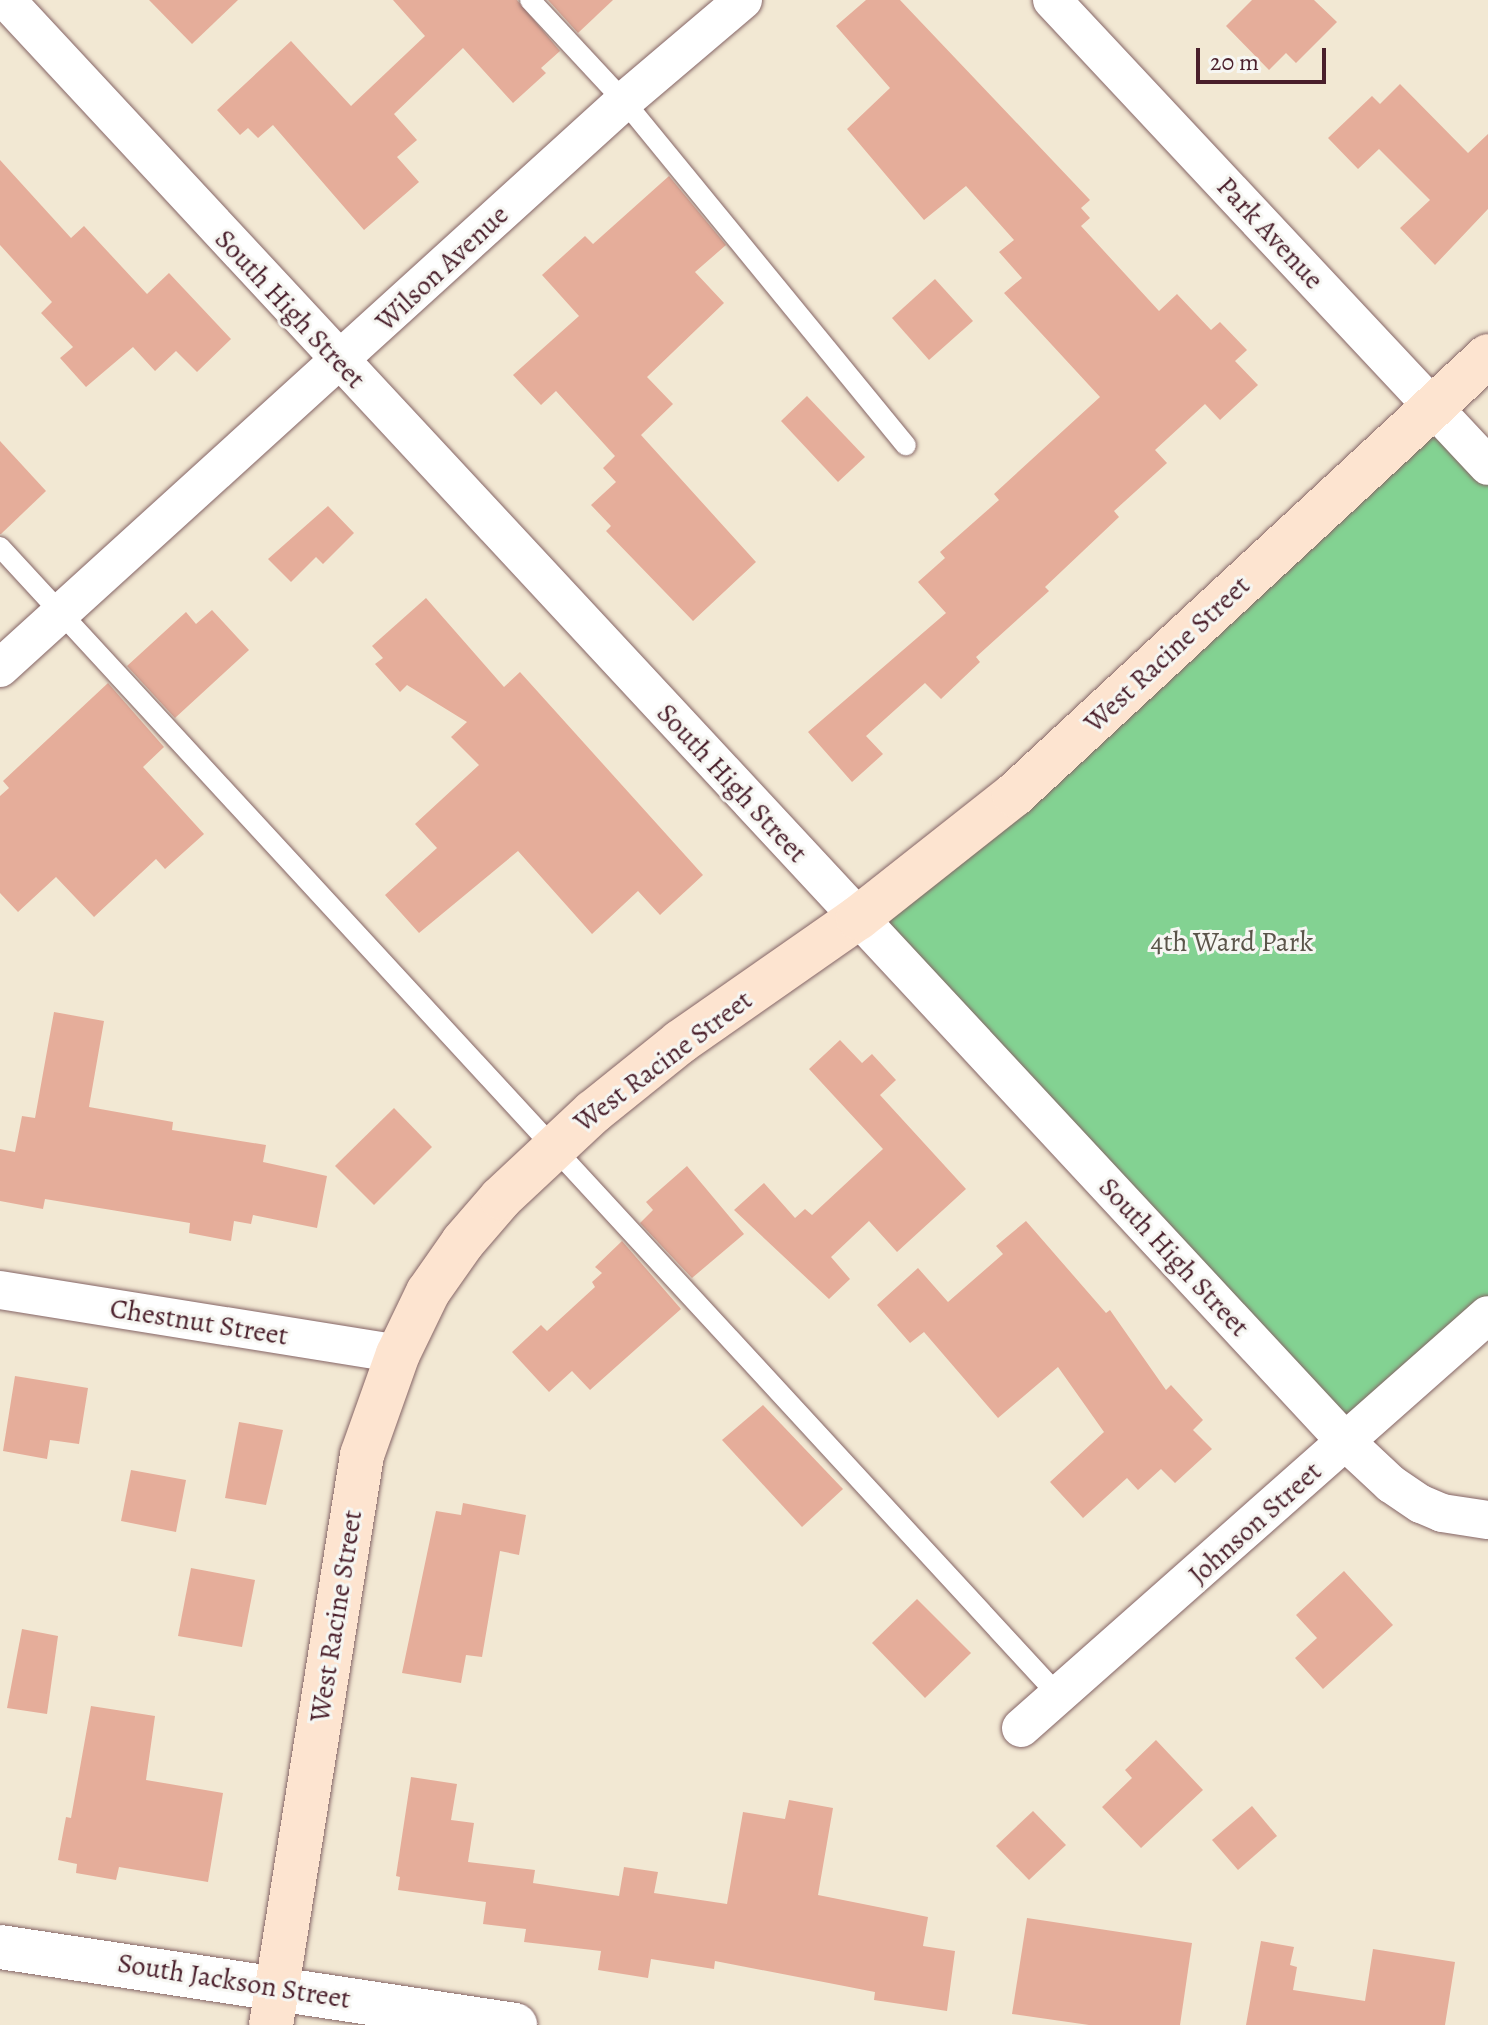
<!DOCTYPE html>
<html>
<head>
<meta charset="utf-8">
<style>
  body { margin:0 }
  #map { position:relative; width:1488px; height:2025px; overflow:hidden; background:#f2e8d3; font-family:Alegreya,serif }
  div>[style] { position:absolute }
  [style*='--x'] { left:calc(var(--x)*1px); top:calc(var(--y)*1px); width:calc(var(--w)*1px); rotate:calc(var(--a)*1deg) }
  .green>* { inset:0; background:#83d292 }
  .building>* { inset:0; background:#e5ad9a }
  .roads { filter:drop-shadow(0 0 2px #856566) drop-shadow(0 0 2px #856566) }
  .service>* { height:20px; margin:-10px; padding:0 10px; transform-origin:10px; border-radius:10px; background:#fff }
  .minor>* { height:38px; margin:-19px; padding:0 19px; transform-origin:19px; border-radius:19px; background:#fff }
  .tertiary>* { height:44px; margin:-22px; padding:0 22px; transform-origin:22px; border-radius:22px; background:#fff }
  .secondary>* { height:44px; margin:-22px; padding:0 22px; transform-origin:22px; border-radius:22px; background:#fde4d0 }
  span { translate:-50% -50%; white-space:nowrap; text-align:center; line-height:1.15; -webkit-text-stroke:6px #f6f6f2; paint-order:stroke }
  .street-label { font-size:28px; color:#4a1f2b }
  .park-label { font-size:28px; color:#5b554a }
  .scale { position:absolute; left:1196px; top:48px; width:130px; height:36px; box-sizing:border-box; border:4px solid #4a1f2b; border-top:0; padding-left:10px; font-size:24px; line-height:28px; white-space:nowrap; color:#4a1f2b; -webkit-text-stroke:6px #f6f6f2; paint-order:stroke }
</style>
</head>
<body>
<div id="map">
  <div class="green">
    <i style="clip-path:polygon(1433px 407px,1488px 466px,1488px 1315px,1346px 1442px,858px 918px)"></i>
  </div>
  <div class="building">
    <i style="clip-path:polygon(149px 0,238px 0,192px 44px)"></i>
    <i style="clip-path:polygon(393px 0,517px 0,560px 51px,541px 68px,546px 73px,513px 103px,463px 48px,394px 114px,417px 140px,397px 157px,419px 182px,364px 230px,273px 125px,258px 138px,248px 128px,240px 135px,217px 110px,291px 41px,351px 106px,425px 36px)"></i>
    <i style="clip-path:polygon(548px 0,613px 0,578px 33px)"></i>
    <i style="clip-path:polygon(866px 0,900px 0,1090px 200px,1081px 208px,1090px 218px,1081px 226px,1159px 311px,1177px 294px,1211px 330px,1220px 322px,1247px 350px,1235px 361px,1258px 385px,1220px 420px,1205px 404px,1155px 450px,1167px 463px,1114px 511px,1119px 517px,1045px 587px,1049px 591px,976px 657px,980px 662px,941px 699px,925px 683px,866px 736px,883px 754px,852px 782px,808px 732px,946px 613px,918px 582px,945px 558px,940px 552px,999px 500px,994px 494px,1100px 397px,1004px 293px,1022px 278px,999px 252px,1014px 240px,966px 186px,924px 220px,847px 129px,890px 88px,836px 26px)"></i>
    <i style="clip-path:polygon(1252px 0,1314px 0,1337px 22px,1296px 63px,1286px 53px,1269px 70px,1226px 26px)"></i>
    <i style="clip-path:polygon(1400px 84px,1468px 153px,1488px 134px,1488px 209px,1435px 265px,1400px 228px,1430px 200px,1379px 149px,1358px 169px,1328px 138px,1372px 96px,1380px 104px)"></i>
    <i style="clip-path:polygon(0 160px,71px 238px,84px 226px,147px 294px,169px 273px,231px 339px,197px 372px,176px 351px,155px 371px,133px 347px,86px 387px,60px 358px,73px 347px,41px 313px,52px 302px,0 245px)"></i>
    <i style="clip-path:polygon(669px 176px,726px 245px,695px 272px,724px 303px,647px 377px,673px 404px,641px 435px,756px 562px,693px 621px,606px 531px,611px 526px,591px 505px,616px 482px,603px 468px,615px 456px,556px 391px,541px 405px,513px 375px,579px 316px,542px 275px,585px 236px,593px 244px)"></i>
    <i style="clip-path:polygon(935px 279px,973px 321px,929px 360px,892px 318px)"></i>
    <i style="clip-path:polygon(807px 396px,865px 457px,838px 482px,781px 421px)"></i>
    <i style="clip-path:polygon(0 441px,46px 491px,1px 534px,0 534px)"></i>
    <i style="clip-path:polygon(328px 506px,354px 533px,323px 564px,316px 557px,291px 582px,268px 559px)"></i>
    <i style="clip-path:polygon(426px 598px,504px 687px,520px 672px,703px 875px,660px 915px,638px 891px,592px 934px,518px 851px,419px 933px,385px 895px,437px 848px,415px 824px,479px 765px,451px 737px,467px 722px,407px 685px,400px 692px,375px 664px,383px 658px,372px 646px)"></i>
    <i style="clip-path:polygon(212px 610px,249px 650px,175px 718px,127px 666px,186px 612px,196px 624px)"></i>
    <i style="clip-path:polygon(108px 683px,164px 747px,143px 767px,204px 834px,165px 869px,156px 859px,94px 917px,56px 877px,18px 912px,0 893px,0 796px,9px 788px,3px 781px)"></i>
    <i style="clip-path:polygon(54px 1012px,104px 1021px,89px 1107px,173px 1122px,172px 1130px,266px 1145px,263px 1162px,327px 1176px,317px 1228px,253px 1215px,251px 1224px,234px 1221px,231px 1241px,189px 1233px,190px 1223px,45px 1199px,43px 1209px,0 1201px,0 1149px,15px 1152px,22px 1116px,35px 1118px)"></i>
    <i style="clip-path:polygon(840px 1040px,862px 1063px,872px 1054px,896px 1080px,880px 1095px,966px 1189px,897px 1252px,869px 1221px,831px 1257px,850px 1279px,829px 1299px,734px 1210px,764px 1183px,795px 1218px,805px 1209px,812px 1215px,883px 1149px,809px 1069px)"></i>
    <i style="clip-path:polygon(394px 1108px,432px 1147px,374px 1205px,335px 1166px)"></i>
    <i style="clip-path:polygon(687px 1166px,744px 1234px,692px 1278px,640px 1223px,653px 1210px,646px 1202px)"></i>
    <i style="clip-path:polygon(1026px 1221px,1106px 1313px,1110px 1310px,1166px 1390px,1171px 1385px,1203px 1420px,1193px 1430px,1212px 1449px,1175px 1483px,1161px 1469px,1138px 1490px,1127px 1478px,1083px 1518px,1050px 1482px,1104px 1432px,1058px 1367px,998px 1418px,924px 1332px,910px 1343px,877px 1305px,918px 1268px,948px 1302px,1003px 1254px,996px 1246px)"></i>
    <i style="clip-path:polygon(622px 1241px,681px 1309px,590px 1390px,572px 1371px,549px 1392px,512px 1352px,541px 1325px,547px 1331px,595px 1287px,592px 1282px,602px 1273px,595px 1267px)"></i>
    <i style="clip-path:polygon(15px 1376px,88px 1388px,79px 1444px,50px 1440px,47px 1459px,3px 1451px)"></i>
    <i style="clip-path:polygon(763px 1405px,843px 1489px,802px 1527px,722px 1440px)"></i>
    <i style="clip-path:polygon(239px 1422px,283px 1430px,266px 1505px,225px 1498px)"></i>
    <i style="clip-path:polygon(131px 1470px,186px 1480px,176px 1532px,121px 1521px)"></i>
    <i style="clip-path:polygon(463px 1503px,526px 1515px,519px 1555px,500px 1551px,482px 1657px,466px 1655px,461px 1683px,402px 1673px,436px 1511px,461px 1515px)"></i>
    <i style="clip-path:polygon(191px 1568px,255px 1580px,242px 1647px,178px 1636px)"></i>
    <i style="clip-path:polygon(1344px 1571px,1393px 1625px,1323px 1689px,1295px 1658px,1317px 1638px,1296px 1615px)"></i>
    <i style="clip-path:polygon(917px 1599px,971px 1653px,925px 1698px,872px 1643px)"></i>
    <i style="clip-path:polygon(22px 1629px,58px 1636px,47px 1714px,7px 1708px)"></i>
    <i style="clip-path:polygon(91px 1706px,155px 1716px,146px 1780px,223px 1793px,208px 1882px,119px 1867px,116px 1880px,76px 1873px,77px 1864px,58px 1860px,66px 1817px,71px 1818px)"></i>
    <i style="clip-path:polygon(1156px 1740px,1203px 1790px,1141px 1848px,1102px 1807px,1132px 1778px,1125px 1770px)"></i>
    <i style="clip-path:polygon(411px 1777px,457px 1784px,451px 1820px,474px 1823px,468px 1862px,535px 1870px,533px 1883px,619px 1896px,624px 1867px,658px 1872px,654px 1893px,727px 1904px,743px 1812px,785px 1819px,789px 1800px,833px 1808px,818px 1895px,928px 1917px,923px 1946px,955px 1951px,947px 2011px,874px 2000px,875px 1992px,715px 1961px,714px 1969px,651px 1959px,648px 1978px,598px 1970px,601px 1951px,524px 1942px,526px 1929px,483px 1924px,486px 1902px,398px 1890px,400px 1877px,396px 1876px)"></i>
    <i style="clip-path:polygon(1252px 1806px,1277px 1836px,1238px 1870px,1212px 1840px)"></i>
    <i style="clip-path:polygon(1033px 1811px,1066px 1845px,1029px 1880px,996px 1846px)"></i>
    <i style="clip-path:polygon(1027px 1918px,1192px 1943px,1180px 2025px,1089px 2025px,1012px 2014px)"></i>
    <i style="clip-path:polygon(1261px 1941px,1294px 1947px,1290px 1965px,1297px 1967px,1293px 1990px,1365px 2001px,1373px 1949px,1455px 1962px,1445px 2025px,1246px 2025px)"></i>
  </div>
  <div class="roads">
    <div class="service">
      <i style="--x:530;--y:0;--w:138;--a:47.1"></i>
      <i style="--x:624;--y:101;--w:445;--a:50.7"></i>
      <i style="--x:0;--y:547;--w:1564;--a:47.33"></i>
    </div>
    <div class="minor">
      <i style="--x:6;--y:0;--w:1968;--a:47.1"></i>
      <i style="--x:1346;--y:1442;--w:62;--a:43"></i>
      <i style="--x:1391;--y:1484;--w:36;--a:34"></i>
      <i style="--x:1421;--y:1504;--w:23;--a:23"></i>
      <i style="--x:1442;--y:1513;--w:47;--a:8.7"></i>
      <i style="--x:1052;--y:0;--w:638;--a:46.9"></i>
      <i style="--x:0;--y:668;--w:843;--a:-42.26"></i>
      <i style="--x:624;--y:101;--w:156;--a:-40.3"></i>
      <i style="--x:0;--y:1290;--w:403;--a:9.1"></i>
      <i style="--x:1021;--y:1728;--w:623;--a:-41.49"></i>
    </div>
    <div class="tertiary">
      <i style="--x:0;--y:1947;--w:521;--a:8.61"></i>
    </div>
    <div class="secondary">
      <i style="--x:271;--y:2025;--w:577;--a:-80.93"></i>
      <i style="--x:362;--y:1455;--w:107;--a:-70.4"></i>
      <i style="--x:398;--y:1354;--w:69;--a:-64.2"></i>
      <i style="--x:428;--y:1292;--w:61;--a:-55"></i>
      <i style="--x:463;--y:1242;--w:58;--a:-49.2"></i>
      <i style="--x:501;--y:1198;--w:126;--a:-43.1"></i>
      <i style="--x:593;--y:1112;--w:112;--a:-38.8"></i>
      <i style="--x:680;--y:1042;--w:217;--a:-34.9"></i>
      <i style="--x:858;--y:918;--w:199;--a:-38.3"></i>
      <i style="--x:1014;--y:795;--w:646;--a:-42.8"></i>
    </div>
  </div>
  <div class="street-label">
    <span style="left:1270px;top:233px;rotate:47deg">Park Avenue</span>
    <span style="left:442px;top:268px;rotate:-43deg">Wilson Avenue</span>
    <span style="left:290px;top:309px;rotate:47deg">South High Street</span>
    <span style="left:1167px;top:654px;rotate:-43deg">West Racine Street</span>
    <span style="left:732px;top:783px;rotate:47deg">South High Street</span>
    <span style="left:663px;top:1061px;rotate:-37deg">West Racine Street</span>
    <span style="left:1174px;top:1257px;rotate:47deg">South High Street</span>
    <span style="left:199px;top:1322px;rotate:9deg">Chestnut Street</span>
    <span style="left:1255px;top:1523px;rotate:-42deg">Johnson Street</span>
    <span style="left:336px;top:1616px;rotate:-81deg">West Racine Street</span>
    <span style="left:234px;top:1981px;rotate:9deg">South Jackson Street</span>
  </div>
  <div class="park-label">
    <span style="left:1232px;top:942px">4th Ward Park</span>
  </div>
  <div class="scale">20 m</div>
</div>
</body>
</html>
